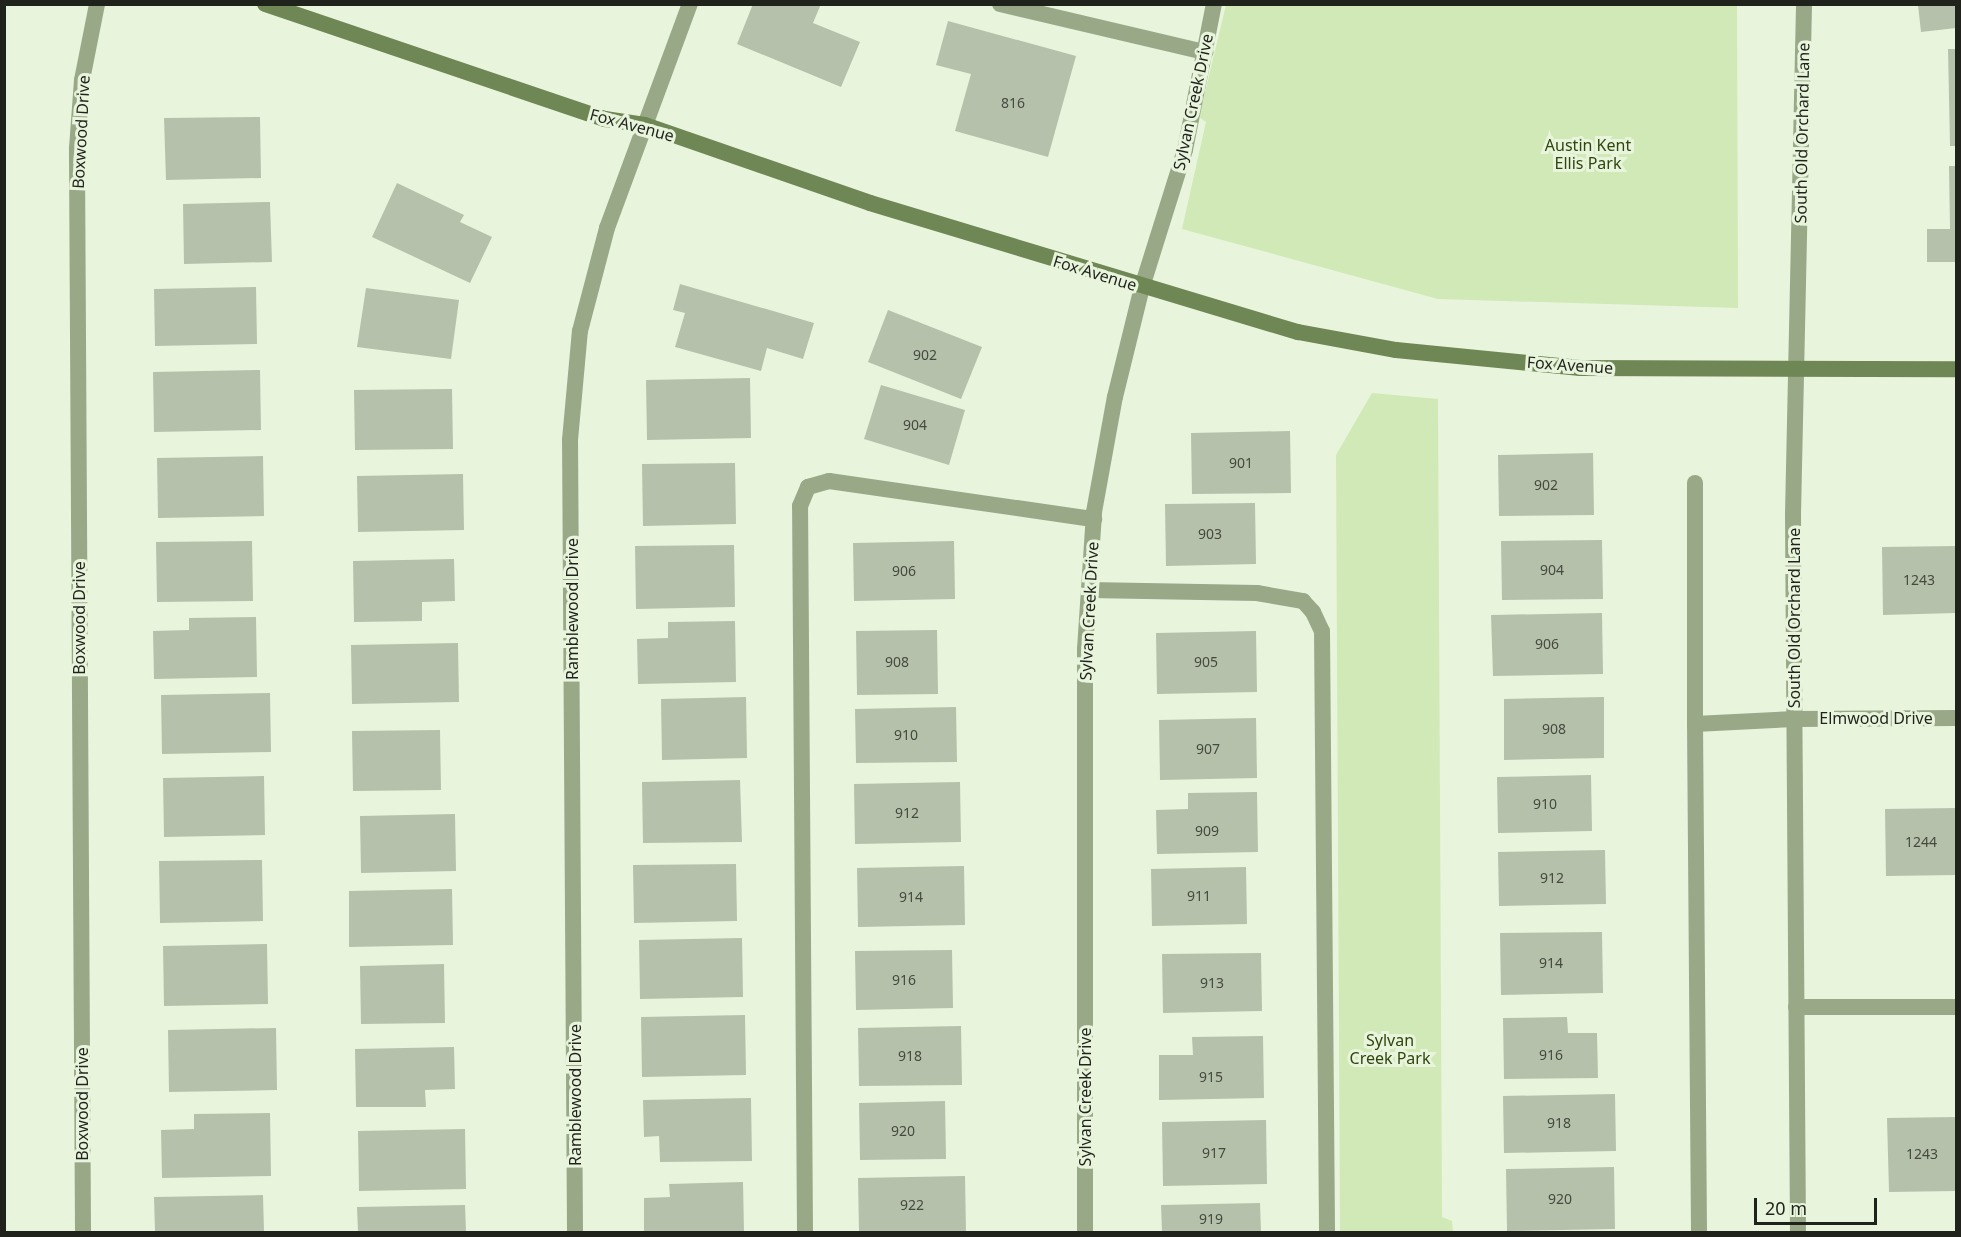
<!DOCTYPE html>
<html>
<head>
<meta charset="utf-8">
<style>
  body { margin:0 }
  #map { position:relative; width:1961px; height:1237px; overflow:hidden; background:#e9f4dd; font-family:"Noto Sans",sans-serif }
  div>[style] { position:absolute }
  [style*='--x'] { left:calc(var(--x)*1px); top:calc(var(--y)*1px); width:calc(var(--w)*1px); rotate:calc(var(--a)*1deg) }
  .green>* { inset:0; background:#d0e9b7 }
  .building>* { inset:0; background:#b6c1ab }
  .service>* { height:16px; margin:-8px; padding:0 8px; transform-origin:8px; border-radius:8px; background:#99a988 }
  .minor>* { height:16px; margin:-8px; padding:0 8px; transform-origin:8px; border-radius:8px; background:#99a988 }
  .tertiary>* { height:16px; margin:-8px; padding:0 8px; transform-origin:8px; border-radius:8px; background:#99a988 }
  .secondary>* { height:16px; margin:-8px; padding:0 8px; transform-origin:8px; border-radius:8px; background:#6f8755 }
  span { translate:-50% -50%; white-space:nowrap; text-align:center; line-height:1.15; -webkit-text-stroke:6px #e9f4dd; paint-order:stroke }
  .number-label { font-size:14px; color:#454a3f }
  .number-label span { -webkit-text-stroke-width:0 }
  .street-label { font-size:16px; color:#1f231b }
  .park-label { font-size:16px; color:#2f460c }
  .frame { position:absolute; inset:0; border:6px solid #1f231b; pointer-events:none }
  .scale { position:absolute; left:1754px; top:1198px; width:123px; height:27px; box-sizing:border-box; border:3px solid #1f231b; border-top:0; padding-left:8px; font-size:18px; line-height:21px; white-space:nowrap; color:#1f231b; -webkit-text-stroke:4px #e9f4dd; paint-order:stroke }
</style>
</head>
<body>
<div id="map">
  <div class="green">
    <i style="clip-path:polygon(1226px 5px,1737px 5px,1738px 308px,1438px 299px,1182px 229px,1206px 122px,1199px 117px)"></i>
    <i style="clip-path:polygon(1372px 393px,1438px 399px,1442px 1217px,1452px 1221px,1453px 1232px,1340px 1232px,1336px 455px)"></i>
  </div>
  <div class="building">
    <i style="clip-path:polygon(753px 4px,821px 4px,813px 23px,860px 42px,841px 87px,737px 44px)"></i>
    <i style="clip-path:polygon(1918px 5px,1956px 5px,1956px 28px,1921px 32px)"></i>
    <i style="clip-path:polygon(948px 21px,1076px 56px,1048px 157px,955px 131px,971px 74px,936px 65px)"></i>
    <i style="clip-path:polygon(1948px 49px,1956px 49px,1956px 146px,1950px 146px)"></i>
    <i style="clip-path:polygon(260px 117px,261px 178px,166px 180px,164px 118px)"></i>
    <i style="clip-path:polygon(1949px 166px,1956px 166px,1956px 262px,1927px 262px,1927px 229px,1950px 229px)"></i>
    <i style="clip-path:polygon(397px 183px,464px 215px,460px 222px,492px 237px,470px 283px,372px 237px)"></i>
    <i style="clip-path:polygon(270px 202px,272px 262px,184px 264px,183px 204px)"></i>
    <i style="clip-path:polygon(680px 284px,814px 323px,803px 359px,767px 348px,761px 371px,675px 347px,685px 313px,673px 310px)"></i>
    <i style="clip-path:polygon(256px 287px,257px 344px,155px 346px,154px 289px)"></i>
    <i style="clip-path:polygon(366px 288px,459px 300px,451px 359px,357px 347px)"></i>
    <i style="clip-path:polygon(888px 310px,982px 347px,961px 399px,868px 362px)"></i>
    <i style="clip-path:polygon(260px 370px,261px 430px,154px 432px,153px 372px)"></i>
    <i style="clip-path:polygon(750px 378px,751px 438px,647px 440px,646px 380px)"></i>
    <i style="clip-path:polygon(881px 385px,965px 410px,949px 465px,864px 439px)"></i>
    <i style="clip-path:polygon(452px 389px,453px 449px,355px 450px,354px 390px)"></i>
    <i style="clip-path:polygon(1290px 431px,1291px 493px,1192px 494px,1191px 433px)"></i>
    <i style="clip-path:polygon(1593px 453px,1594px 515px,1499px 516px,1498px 455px)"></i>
    <i style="clip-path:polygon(263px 456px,264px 516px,158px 518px,157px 458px)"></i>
    <i style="clip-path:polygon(735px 463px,736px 524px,643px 526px,642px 464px)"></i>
    <i style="clip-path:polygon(463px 474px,464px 530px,358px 532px,357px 476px)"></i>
    <i style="clip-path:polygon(1255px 503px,1256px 564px,1166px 566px,1165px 504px)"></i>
    <i style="clip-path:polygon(1602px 540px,1603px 599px,1502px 600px,1501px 541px)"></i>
    <i style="clip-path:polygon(252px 541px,253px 601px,157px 602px,156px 542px)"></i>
    <i style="clip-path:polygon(954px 541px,955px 599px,854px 601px,853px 543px)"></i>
    <i style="clip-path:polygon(734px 545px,735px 607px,636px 609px,635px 546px)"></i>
    <i style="clip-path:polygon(1956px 546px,1956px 613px,1883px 615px,1882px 547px)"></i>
    <i style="clip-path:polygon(454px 559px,455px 601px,422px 602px,422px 621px,354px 622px,353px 561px)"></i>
    <i style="clip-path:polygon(1602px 613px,1603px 674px,1493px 676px,1491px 615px)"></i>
    <i style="clip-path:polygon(256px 617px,257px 677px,154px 679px,153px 631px,189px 630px,189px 618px)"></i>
    <i style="clip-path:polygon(735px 621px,736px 682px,638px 684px,637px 639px,668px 638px,668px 622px)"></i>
    <i style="clip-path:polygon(937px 630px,938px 694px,857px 695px,856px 631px)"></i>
    <i style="clip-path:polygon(1256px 631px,1257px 692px,1157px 694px,1156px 633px)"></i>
    <i style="clip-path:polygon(458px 643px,459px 702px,352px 704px,351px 645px)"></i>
    <i style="clip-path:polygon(270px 693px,271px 752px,162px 754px,161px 695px)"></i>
    <i style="clip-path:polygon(746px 697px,747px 758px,662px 760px,661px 699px)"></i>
    <i style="clip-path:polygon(1604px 697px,1604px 758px,1504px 760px,1504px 699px)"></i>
    <i style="clip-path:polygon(956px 707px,957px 762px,856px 763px,855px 709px)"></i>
    <i style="clip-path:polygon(1256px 718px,1257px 778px,1160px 780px,1159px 720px)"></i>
    <i style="clip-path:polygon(440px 730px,441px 790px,353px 791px,352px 731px)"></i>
    <i style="clip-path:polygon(1591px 775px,1592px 831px,1498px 833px,1497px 777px)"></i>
    <i style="clip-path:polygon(264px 776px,265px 835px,164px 837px,163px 778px)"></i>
    <i style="clip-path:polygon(740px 780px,742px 842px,643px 843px,642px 782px)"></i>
    <i style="clip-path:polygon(960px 782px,961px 842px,855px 844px,854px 784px)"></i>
    <i style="clip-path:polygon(1257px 792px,1258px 852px,1157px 854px,1156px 810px,1188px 809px,1188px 793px)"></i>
    <i style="clip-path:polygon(1956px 808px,1956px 875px,1886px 876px,1885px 809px)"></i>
    <i style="clip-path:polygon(455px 814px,456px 871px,361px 873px,360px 816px)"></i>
    <i style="clip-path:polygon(1605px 850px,1606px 904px,1499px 906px,1498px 852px)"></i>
    <i style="clip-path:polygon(262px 860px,263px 921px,160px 923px,159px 861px)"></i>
    <i style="clip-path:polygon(736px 864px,737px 921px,634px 923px,633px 865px)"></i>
    <i style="clip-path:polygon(964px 866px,965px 925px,858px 927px,857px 868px)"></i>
    <i style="clip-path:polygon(1246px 867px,1247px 924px,1152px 926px,1151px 869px)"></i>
    <i style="clip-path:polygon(452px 889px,453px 945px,349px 947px,349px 891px)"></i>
    <i style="clip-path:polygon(1602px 932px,1603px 993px,1501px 995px,1500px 933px)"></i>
    <i style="clip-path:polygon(742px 938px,743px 997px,640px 999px,639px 940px)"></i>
    <i style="clip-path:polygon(267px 944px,268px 1004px,164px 1006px,163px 946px)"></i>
    <i style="clip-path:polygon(952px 950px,953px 1008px,856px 1010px,855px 951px)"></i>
    <i style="clip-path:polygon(1261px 953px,1262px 1011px,1163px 1013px,1162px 954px)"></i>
    <i style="clip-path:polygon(444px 964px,445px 1023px,361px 1024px,360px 966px)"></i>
    <i style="clip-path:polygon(745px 1015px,746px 1075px,642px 1077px,641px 1017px)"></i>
    <i style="clip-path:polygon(1567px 1017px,1568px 1033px,1597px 1033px,1598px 1078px,1504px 1079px,1503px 1018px)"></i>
    <i style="clip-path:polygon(961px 1026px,962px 1085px,859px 1086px,858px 1028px)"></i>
    <i style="clip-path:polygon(276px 1028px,277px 1090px,169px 1092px,168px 1030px)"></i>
    <i style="clip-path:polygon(1263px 1036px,1264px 1098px,1159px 1100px,1159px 1055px,1193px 1055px,1192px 1037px)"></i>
    <i style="clip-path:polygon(454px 1047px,455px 1089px,425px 1090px,426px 1107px,356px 1107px,355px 1049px)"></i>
    <i style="clip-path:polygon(1615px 1094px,1616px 1151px,1504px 1153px,1503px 1096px)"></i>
    <i style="clip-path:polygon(751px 1098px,752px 1161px,660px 1162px,659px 1136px,644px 1137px,643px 1100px)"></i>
    <i style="clip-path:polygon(945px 1101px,946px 1159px,860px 1160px,859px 1103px)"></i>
    <i style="clip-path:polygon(270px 1113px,271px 1176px,162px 1178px,161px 1130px,194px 1129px,194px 1114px)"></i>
    <i style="clip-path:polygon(1956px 1117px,1956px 1191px,1889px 1192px,1887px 1118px)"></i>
    <i style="clip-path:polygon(1266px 1120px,1267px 1184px,1163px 1186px,1162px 1122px)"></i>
    <i style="clip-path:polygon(465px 1129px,466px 1189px,359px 1191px,358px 1131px)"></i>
    <i style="clip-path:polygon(1614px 1167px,1615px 1229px,1507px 1231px,1506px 1169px)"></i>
    <i style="clip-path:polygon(965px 1176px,966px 1232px,859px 1232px,858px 1178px)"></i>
    <i style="clip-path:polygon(743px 1182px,744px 1232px,644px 1232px,644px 1198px,670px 1197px,669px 1184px)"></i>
    <i style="clip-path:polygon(263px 1195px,264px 1232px,155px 1232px,154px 1197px)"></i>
    <i style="clip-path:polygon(1260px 1203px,1261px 1232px,1162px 1232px,1161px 1205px)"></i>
    <i style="clip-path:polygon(465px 1205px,466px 1232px,358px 1232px,357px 1207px)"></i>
  </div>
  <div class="service">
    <i style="--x:1000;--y:4;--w:211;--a:13.2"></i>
    <i style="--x:1695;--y:483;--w:241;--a:90"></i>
    <i style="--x:1089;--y:590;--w:168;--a:1"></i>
    <i style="--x:1257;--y:593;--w:47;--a:9.9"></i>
    <i style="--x:1303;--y:601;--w:15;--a:48"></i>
    <i style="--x:1313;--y:612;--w:21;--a:65"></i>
    <i style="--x:1322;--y:631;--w:601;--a:89.52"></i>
    <i style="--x:1796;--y:1007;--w:160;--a:0"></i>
    <i style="--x:805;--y:1232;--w:726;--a:-90.39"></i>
    <i style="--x:800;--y:506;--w:21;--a:-67"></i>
    <i style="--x:808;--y:487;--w:22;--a:-16"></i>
    <i style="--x:829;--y:481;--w:268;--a:8.2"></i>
    <i style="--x:1699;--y:1232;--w:508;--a:-90.45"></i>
    <i style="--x:1695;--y:724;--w:100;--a:-2.9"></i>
  </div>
  <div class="minor">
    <i style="--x:1795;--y:719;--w:161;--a:-0.4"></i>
    <i style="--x:83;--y:1232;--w:1084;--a:-90.32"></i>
    <i style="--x:77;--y:148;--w:68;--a:-85.8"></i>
    <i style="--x:82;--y:80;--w:77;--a:-78.8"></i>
    <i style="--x:575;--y:1232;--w:792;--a:-90.36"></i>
    <i style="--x:570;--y:440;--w:109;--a:-84.8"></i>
    <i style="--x:580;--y:331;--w:106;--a:-75.3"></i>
    <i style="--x:607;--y:228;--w:239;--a:-69.7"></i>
    <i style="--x:1085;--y:1232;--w:583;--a:-90"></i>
    <i style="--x:1085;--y:649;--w:137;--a:-86.2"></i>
    <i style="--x:1094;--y:512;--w:117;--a:-79.7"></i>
    <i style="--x:1115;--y:397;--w:113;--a:-76.2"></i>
    <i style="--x:1142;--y:287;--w:144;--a:-72.6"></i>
    <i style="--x:1185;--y:150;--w:149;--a:-78.8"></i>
  </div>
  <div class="tertiary">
    <i style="--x:1798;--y:1232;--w:718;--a:-90.4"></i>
    <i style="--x:1793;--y:514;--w:510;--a:-88.76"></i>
  </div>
  <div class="secondary">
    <i style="--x:265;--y:4;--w:359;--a:18.7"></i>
    <i style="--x:605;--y:119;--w:40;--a:8.5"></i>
    <i style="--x:645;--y:125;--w:238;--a:19.1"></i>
    <i style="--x:870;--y:203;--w:447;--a:16.8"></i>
    <i style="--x:1298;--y:332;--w:100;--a:10.4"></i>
    <i style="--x:1396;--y:350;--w:185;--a:5.6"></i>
    <i style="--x:1580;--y:368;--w:376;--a:0.2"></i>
  </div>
  <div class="number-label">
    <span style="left:1013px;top:103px">816</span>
    <span style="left:925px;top:355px">902</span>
    <span style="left:915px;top:425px">904</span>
    <span style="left:1241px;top:463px">901</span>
    <span style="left:1546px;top:485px">902</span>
    <span style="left:1210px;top:534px">903</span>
    <span style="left:1552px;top:570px">904</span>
    <span style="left:904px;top:571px">906</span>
    <span style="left:1919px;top:580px">1243</span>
    <span style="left:1547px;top:644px">906</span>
    <span style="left:897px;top:662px">908</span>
    <span style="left:1206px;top:662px">905</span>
    <span style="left:1554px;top:729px">908</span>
    <span style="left:906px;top:735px">910</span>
    <span style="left:1208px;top:749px">907</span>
    <span style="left:1545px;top:804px">910</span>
    <span style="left:907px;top:813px">912</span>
    <span style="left:1207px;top:831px">909</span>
    <span style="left:1921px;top:842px">1244</span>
    <span style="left:1552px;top:878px">912</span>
    <span style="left:1199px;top:896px">911</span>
    <span style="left:911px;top:897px">914</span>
    <span style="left:1551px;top:963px">914</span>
    <span style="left:904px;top:980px">916</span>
    <span style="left:1212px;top:983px">913</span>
    <span style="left:1551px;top:1055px">916</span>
    <span style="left:910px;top:1056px">918</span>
    <span style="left:1211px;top:1077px">915</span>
    <span style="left:1559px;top:1123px">918</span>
    <span style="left:903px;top:1131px">920</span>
    <span style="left:1214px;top:1153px">917</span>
    <span style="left:1922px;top:1154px">1243</span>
    <span style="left:1560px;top:1199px">920</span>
    <span style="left:912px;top:1205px">922</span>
    <span style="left:1211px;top:1219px">919</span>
  </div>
  <div class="street-label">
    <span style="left:1193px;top:102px;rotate:-78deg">Sylvan Creek Drive</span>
    <span style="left:632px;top:125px;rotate:15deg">Fox Avenue</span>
    <span style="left:81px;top:132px;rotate:-87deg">Boxwood Drive</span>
    <span style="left:1802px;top:133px;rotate:-89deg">South Old Orchard Lane</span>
    <span style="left:1095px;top:273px;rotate:17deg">Fox Avenue</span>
    <span style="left:1570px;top:365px;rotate:4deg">Fox Avenue</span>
    <span style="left:572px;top:609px;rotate:-90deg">Ramblewood Drive</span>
    <span style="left:1089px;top:611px;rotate:-87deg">Sylvan Creek Drive</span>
    <span style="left:79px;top:618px;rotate:-90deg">Boxwood Drive</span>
    <span style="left:1794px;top:618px;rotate:-90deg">South Old Orchard Lane</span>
    <span style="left:1876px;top:718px">Elmwood Drive</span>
    <span style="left:575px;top:1095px;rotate:-90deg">Ramblewood Drive</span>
    <span style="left:1085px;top:1097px;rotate:-90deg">Sylvan Creek Drive</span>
    <span style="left:82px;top:1104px;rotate:-90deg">Boxwood Drive</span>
  </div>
  <div class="park-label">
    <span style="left:1588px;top:154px">Austin Kent<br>Ellis Park</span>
    <span style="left:1390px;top:1049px">Sylvan<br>Creek Park</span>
  </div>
  <div class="frame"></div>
  <div class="scale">20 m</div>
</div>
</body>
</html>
